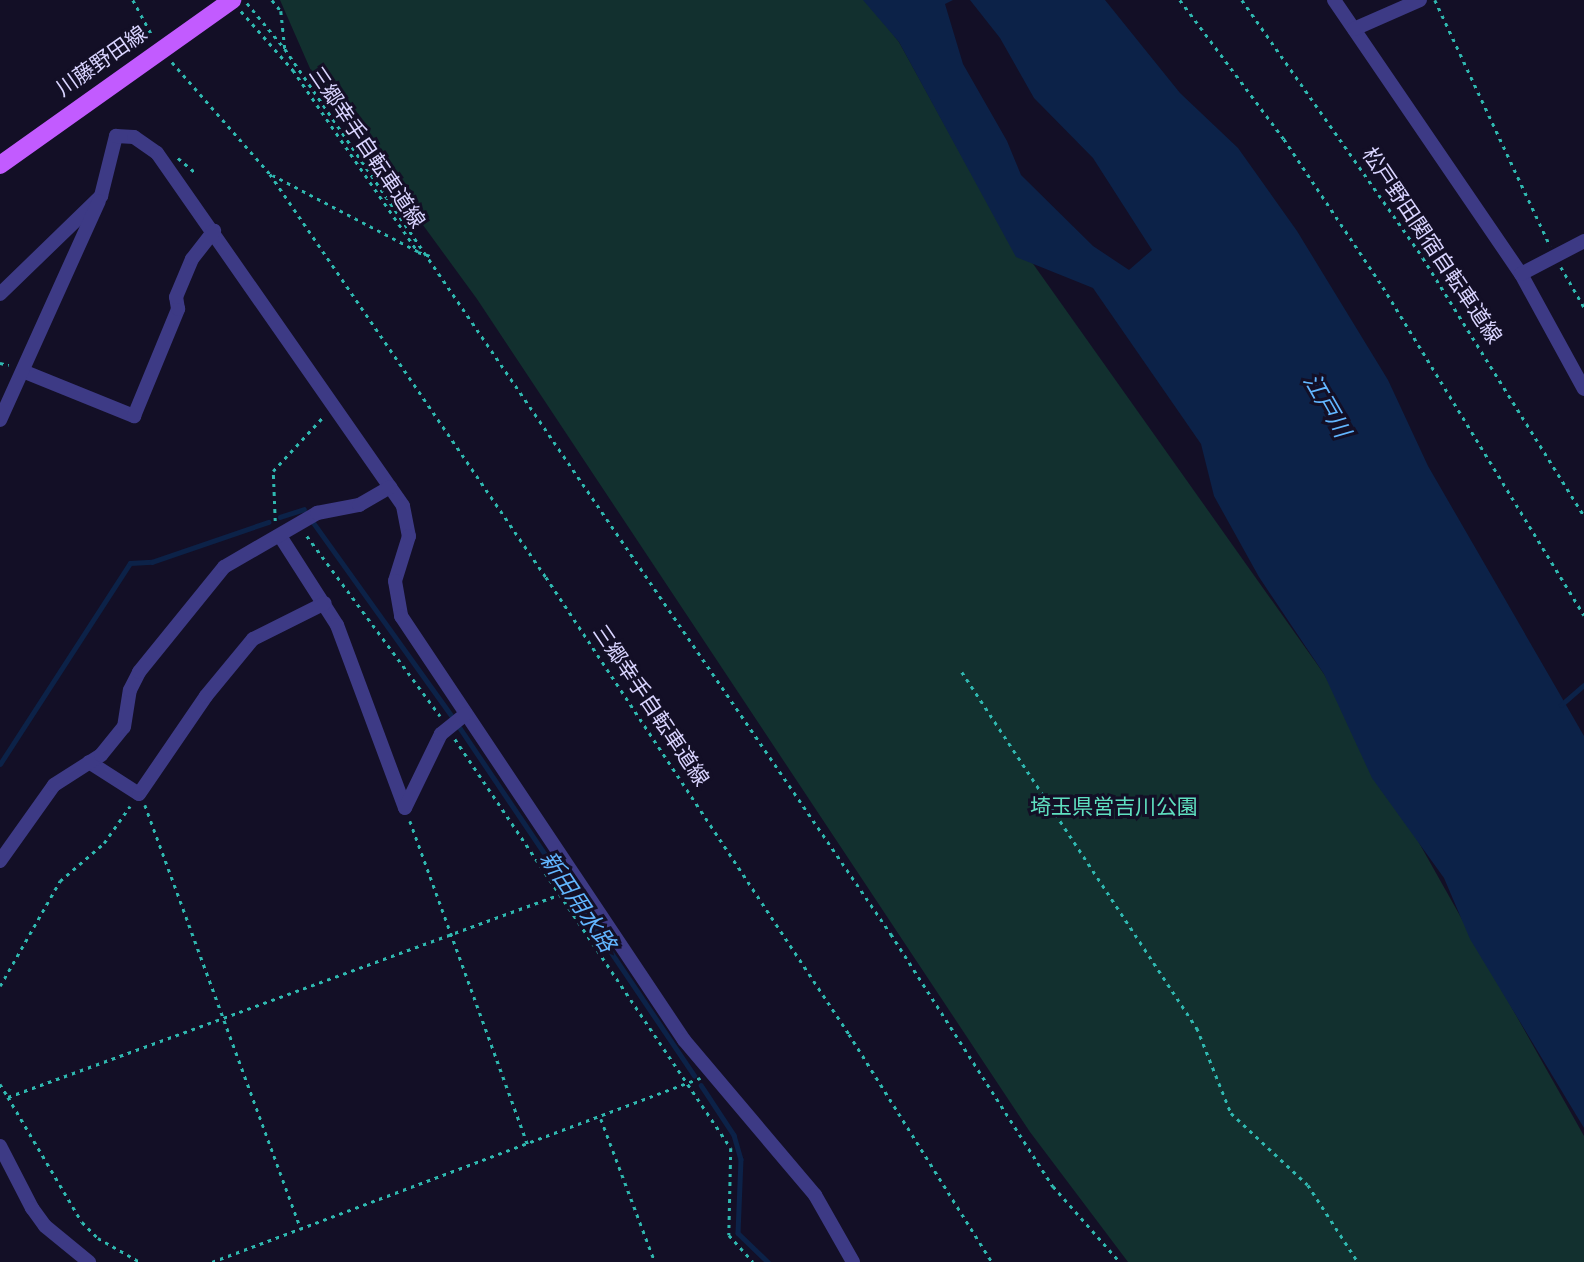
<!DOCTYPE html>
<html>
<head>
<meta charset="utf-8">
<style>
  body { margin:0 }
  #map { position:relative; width:1584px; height:1262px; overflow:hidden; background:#130f26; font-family:"Varela Round","Noto Sans JP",sans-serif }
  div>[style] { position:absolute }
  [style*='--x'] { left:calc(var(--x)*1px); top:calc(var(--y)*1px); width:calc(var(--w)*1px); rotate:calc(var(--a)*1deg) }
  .green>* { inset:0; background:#12302f }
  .water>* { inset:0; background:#0c2248 }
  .stream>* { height:4.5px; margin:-2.25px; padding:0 2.25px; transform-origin:2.25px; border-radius:2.25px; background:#0c2248 }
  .path>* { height:2.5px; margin-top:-1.25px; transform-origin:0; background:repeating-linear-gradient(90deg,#2fb8b0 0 3.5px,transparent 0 8.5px) }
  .minor>* { height:14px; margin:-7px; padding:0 7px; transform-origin:7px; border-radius:7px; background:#3d3a85 }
  .major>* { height:18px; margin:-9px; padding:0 9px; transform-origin:9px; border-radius:9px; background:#c25bff }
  span { translate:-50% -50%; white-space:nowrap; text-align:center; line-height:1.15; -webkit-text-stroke:6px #130f26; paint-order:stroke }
  .street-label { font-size:21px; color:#d9d4ff }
  .park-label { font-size:21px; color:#5fe0c0 }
  .water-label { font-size:23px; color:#62b6ff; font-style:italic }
</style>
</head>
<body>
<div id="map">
  <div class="green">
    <i style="clip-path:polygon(280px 0,866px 0,899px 42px,980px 189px,1324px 674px,1584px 1136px,1584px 1262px,1128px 1262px,1030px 1132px,477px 299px,312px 73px)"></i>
  </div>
  <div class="water">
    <i style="clip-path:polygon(863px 0,953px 0,945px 4px,963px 64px,1007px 141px,1021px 175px,1093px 246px,1129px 270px,1152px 250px,1093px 158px,1034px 98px,1000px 38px,970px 0,1105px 0,1180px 93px,1238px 148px,1297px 231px,1388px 380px,1428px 466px,1584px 736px,1584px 1128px,1470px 939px,1444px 878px,1372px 778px,1324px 674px,1259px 577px,1214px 496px,1201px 444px,1093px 288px,1016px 257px,899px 42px)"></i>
  </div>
  <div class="stream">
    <i style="--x:280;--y:517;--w:25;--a:-18"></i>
    <i style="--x:313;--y:522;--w:237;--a:54.4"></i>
    <i style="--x:1561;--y:705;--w:30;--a:-41"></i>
    <i style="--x:460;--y:728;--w:419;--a:56"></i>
    <i style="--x:0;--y:764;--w:239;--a:-57.1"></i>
    <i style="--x:130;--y:563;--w:22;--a:-3"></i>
    <i style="--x:152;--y:562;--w:123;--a:-19"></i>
    <i style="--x:701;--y:1085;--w:60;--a:56.6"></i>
    <i style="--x:734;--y:1135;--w:25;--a:74"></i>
    <i style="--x:741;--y:1159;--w:74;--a:92.3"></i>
    <i style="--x:738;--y:1233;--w:42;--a:44"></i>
  </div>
  <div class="path">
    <i style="--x:133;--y:0;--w:42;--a:61.6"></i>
    <i style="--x:272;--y:0;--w:14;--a:51"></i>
    <i style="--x:281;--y:11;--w:38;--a:84"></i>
    <i style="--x:285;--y:49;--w:1073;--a:55.6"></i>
    <i style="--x:891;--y:934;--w:300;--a:57.3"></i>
    <i style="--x:1053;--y:1186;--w:101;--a:48.6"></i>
    <i style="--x:1180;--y:0;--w:174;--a:53.2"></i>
    <i style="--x:1284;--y:139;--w:178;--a:56.2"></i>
    <i style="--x:1383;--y:287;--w:385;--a:58.5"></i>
    <i style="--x:1242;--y:0;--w:315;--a:54.9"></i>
    <i style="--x:1423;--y:258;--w:304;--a:58"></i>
    <i style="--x:1435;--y:0;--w:272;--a:64.9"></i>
    <i style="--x:247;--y:3;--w:60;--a:50.4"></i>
    <i style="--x:241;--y:11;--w:79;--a:48.6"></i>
    <i style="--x:293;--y:70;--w:221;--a:55.5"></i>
    <i style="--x:418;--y:252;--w:164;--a:-152.3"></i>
    <i style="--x:172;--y:62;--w:149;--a:48.8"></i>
    <i style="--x:270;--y:174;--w:488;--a:55.6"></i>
    <i style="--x:546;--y:577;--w:548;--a:56.45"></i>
    <i style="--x:849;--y:1034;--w:269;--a:57.9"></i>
    <i style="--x:178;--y:158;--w:25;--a:40"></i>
    <i style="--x:418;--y:252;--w:13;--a:18"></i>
    <i style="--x:1561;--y:267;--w:46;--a:60.1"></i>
    <i style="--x:0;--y:363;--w:9;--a:13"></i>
    <i style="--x:275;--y:521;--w:50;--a:-92.3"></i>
    <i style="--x:273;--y:471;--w:75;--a:-47.2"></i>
    <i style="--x:307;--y:536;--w:224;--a:53.5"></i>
    <i style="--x:962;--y:672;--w:427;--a:56.6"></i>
    <i style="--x:1197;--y:1028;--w:92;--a:68.2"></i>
    <i style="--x:1231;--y:1113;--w:105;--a:43.1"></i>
    <i style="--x:1308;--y:1185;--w:92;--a:57"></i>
    <i style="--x:455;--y:739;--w:493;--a:56"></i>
    <i style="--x:731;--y:1148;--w:87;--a:91.3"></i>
    <i style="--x:729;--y:1235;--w:36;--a:48"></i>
    <i style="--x:145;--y:805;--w:452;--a:69.8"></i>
    <i style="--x:410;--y:821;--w:346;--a:70"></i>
    <i style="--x:0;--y:986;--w:121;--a:-60.3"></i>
    <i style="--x:60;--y:881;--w:58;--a:-40.8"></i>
    <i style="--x:104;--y:843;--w:45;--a:-54.9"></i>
    <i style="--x:0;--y:1084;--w:15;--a:58"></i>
    <i style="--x:8;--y:1097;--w:589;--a:-20.16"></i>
    <i style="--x:8;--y:1097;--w:145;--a:59.4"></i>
    <i style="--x:82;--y:1222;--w:23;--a:45"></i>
    <i style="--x:98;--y:1238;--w:48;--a:29.7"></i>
    <i style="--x:601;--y:1119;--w:153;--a:69.3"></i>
    <i style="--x:212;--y:1262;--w:522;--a:-20.66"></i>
  </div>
  <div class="minor">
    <i style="--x:1334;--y:0;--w:332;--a:55.7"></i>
    <i style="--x:1521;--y:274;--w:131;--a:61.3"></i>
    <i style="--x:1354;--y:29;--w:72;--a:-23.7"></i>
    <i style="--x:1521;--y:274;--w:71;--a:-27.6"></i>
    <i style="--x:0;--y:294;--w:141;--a:-44.1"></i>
    <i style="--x:101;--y:196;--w:62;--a:-76"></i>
    <i style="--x:116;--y:136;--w:18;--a:3"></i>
    <i style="--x:134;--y:137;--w:28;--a:35"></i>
    <i style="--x:157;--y:153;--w:430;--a:55.1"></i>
    <i style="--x:403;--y:506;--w:31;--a:79"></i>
    <i style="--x:409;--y:536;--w:47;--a:107.3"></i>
    <i style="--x:395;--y:581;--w:36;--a:80"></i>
    <i style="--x:401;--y:616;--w:510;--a:56.28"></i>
    <i style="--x:684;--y:1040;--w:203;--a:49.8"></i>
    <i style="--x:815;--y:1195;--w:77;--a:60.4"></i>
    <i style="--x:25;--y:372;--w:118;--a:22"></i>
    <i style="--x:134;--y:416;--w:116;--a:-67.6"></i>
    <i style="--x:178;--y:309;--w:12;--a:-99"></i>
    <i style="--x:176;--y:297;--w:41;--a:-67.2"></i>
    <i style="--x:192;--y:259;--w:36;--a:-52"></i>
    <i style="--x:0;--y:420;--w:240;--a:-65.7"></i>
    <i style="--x:280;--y:536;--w:106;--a:57.4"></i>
    <i style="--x:337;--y:625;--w:195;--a:69.6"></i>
    <i style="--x:405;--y:808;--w:82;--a:-64.1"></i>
    <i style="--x:441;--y:734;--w:32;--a:-39"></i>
    <i style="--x:89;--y:762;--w:59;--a:32.6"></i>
    <i style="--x:139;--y:794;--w:119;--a:-55.6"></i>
    <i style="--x:206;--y:696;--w:74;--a:-50.5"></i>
    <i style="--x:253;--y:639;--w:80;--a:-26.6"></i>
    <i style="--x:0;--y:861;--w:93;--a:-54.6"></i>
    <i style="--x:54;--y:785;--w:56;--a:-32.6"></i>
    <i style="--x:101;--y:755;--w:36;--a:-51"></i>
    <i style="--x:124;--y:727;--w:37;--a:-81"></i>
    <i style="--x:130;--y:690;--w:20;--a:-63"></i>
    <i style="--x:139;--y:672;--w:135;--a:-51"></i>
    <i style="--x:224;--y:567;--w:108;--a:-30.1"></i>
    <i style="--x:317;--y:513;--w:43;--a:-10.8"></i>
    <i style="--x:359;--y:505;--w:36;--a:-30"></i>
    <i style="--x:0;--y:1146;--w:70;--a:62.7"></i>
    <i style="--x:32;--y:1208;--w:22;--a:54"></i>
    <i style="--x:45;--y:1226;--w:57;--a:39.3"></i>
  </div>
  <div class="major">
    <i style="--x:0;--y:165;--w:285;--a:-35.4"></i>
  </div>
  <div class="street-label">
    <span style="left:102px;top:62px;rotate:-35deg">川藤野田線</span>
    <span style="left:366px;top:148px;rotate:56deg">三郷幸手自転車道線</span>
    <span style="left:1431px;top:246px;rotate:56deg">松戸野田関宿自転車道線</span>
    <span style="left:650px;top:706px;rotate:56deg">三郷幸手自転車道線</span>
  </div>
  <div class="park-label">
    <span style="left:1114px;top:808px">埼玉県営吉川公園</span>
  </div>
  <div class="water-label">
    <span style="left:1326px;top:406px;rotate:60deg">江戸川</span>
    <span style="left:577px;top:902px;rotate:56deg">新田用水路</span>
  </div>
</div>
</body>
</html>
